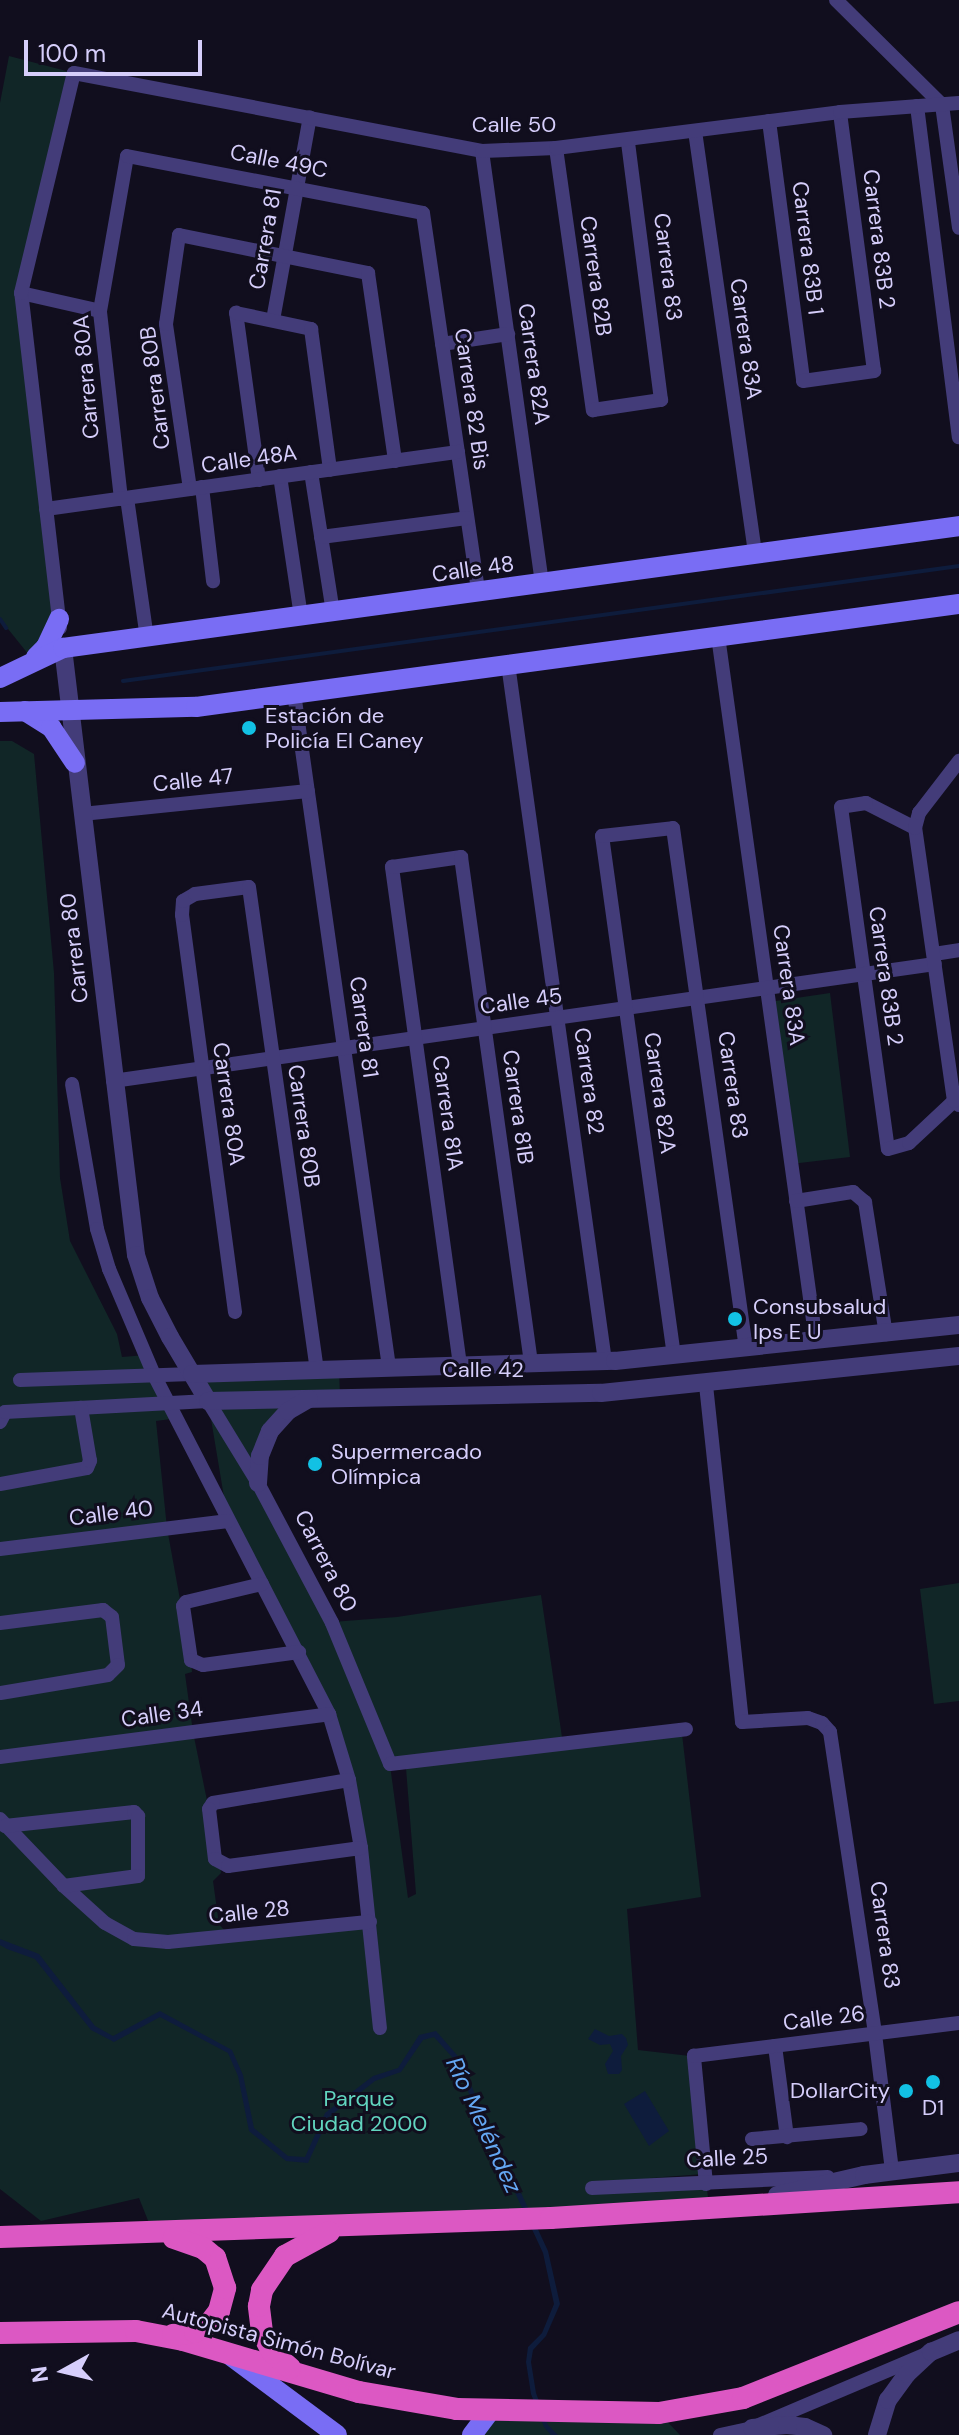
<!DOCTYPE html>
<html>
<head>
<meta charset="utf-8">
<style>
  body { margin:0 }
  #map { position:relative; width:959px; height:2435px; overflow:hidden; background:#110e1e; font-family:"DM Sans",sans-serif }
  div>[style] { position:absolute }
  [style*='--x'] { left:calc(var(--x)*1px); top:calc(var(--y)*1px); width:calc(var(--w)*1px); rotate:calc(var(--a)*1deg) }
  .green>* { inset:0; background:#112627 }
  .water>* { inset:0; background:#0e1c3c }
  .stream>* { height:4px; margin:-2px; padding:0 2px; transform-origin:2px; border-radius:2px; background:#0e1c3c }
  .minor>* { height:14px; margin:-7px; padding:0 7px; transform-origin:7px; border-radius:7px; background:#433c79 }
  .tertiary>* { height:18px; margin:-9px; padding:0 9px; transform-origin:9px; border-radius:9px; background:#433c79 }
  .secondary>* { height:20px; margin:-10px; padding:0 10px; transform-origin:10px; border-radius:10px; background:#796df4 }
  .trunk>* { height:22px; margin:-11px; padding:0 11px; transform-origin:11px; border-radius:11px; background:#dc58c3 }
  .dots>* { width:22px; height:22px; translate:-50% -50%; box-sizing:border-box; border:4px solid #110e1e; border-radius:50% }
  span { translate:-50% -50%; white-space:nowrap; text-align:center; line-height:1.15; -webkit-text-stroke:6px #110e1e; paint-order:stroke }
  .street-label { font-size:22px; color:#d6cefb }
  .poi-label { font-size:22px; color:#d6cefb }
  .left { translate:0 -50%; text-align:left }
  .right { translate:-100% -50%; text-align:right }
  .park-label { font-size:22px; color:#61d5bf }
  .water-label { font-size:24px; color:#64a7f3; font-style:italic }
  .north { position:absolute; left:24px; top:2331px; width:80px; height:80px; -webkit-text-stroke:6px #110e1e; paint-order:stroke; rotate:262deg; font-size:22px; font-weight:700; line-height:32px; text-align:center; color:#d6cefb }
  .north::after { content:''; display:block; margin:auto; width:28px; height:36px; background:#d6cefb; clip-path:polygon(50% 0,100% 100%,50% 72%,0 100%) }
  .scale { position:absolute; left:24px; top:40px; width:178px; height:36px; box-sizing:border-box; border:4px solid #d6cefb; border-top:0; padding-left:10px; font-size:24px; line-height:28px; white-space:nowrap; color:#d6cefb; -webkit-text-stroke:6px #110e1e; paint-order:stroke }
</style>
</head>
<body>
<div id="map">
  <div class="green">
    <i style="clip-path:polygon(9px 56px,74px 73px,21px 293px,59px 619px,33px 660px,0 619px,0 103px)"></i>
    <i style="clip-path:polygon(0 741px,12px 741px,34px 754px,54px 973px,60px 1178px,70px 1241px,117px 1334px,122px 1357px,146px 1355px,178px 1418px,156px 1421px,167px 1528px,191px 1660px,192px 1672px,185px 1674px,193px 1732px,220px 1864px,221px 1873px,213px 1881px,219px 1924px,229px 1936px,369px 1922px,329px 1714px,228px 1521px,208px 1401px,192px 1374px,339px 1369px,340px 1396px,288px 1411px,258px 1483px,332px 1622px,397px 1617px,541px 1595px,563px 1744px,390px 1765px,408px 1898px,416px 1894px,406px 1768px,682px 1734px,701px 1897px,627px 1909px,638px 2050px,690px 2056px,704px 2174px,649px 2178px,705px 2176px,709px 2204px,153px 2233px,139px 2198px,41px 2221px,0 2189px)"></i>
    <i style="clip-path:polygon(830px 993px,850px 1157px,791px 1164px,769px 1002px)"></i>
    <i style="clip-path:polygon(959px 1583px,959px 1701px,934px 1704px,920px 1589px)"></i>
    <i style="clip-path:polygon(490px 2411px,659px 2413px,680px 2435px,472px 2435px)"></i>
  </div>
  <div class="water">
    <i style="clip-path:polygon(0 1939px,39px 1954px,95px 2026px,113px 2036px,160px 2011px,232px 2050px,243px 2075px,254px 2128px,288px 2156px,305px 2157px,325px 2113px,373px 2076px,398px 2068px,419px 2035px,436px 2031px,457px 2055px,548px 2251px,560px 2304px,546px 2336px,533px 2350px,531px 2362px,536px 2393px,548px 2425px,558px 2435px,551px 2435px,544px 2427px,531px 2394px,526px 2362px,528px 2347px,542px 2333px,554px 2304px,543px 2253px,452px 2057px,434px 2037px,423px 2040px,401px 2072px,375px 2081px,329px 2117px,308px 2163px,286px 2161px,249px 2131px,238px 2076px,228px 2053px,160px 2017px,114px 2042px,91px 2030px,35px 1959px,7px 1949px,0 1945px)"></i>
    <i style="clip-path:polygon(595px 2029px,609px 2036px,622px 2034px,626px 2038px,628px 2045px,621px 2056px,622px 2070px,619px 2074px,608px 2074px,605px 2064px,613px 2051px,610px 2044px,600px 2045px,588px 2039px)"></i>
    <i style="clip-path:polygon(645px 2091px,669px 2131px,649px 2146px,624px 2104px)"></i>
  </div>
  <div class="stream">
    <i style="--x:0;--y:619;--w:11;--a:56"></i>
    <i style="--x:123;--y:681;--w:844;--a:-7.83"></i>
  </div>
  <div class="minor">
    <i style="--x:836;--y:0;--w:149;--a:44.7"></i>
    <i style="--x:942;--y:105;--w:124;--a:82.1"></i>
    <i style="--x:917;--y:106;--w:334;--a:82.8"></i>
    <i style="--x:769;--y:121;--w:262;--a:82.5"></i>
    <i style="--x:803;--y:381;--w:72;--a:-8"></i>
    <i style="--x:874;--y:371;--w:261;--a:-97.5"></i>
    <i style="--x:695;--y:131;--w:427;--a:81.9"></i>
    <i style="--x:556;--y:148;--w:265;--a:82"></i>
    <i style="--x:593;--y:410;--w:69;--a:-8.4"></i>
    <i style="--x:661;--y:400;--w:261;--a:-97.3"></i>
    <i style="--x:482;--y:151;--w:436;--a:82.1"></i>
    <i style="--x:21;--y:293;--w:81;--a:12.8"></i>
    <i style="--x:273;--y:320;--w:206;--a:-79.7"></i>
    <i style="--x:442;--y:344;--w:67;--a:-8.6"></i>
    <i style="--x:311;--y:472;--w:142;--a:81.1"></i>
    <i style="--x:280;--y:476;--w:142;--a:81.5"></i>
    <i style="--x:259;--y:480;--w:169;--a:-97.8"></i>
    <i style="--x:236;--y:313;--w:77;--a:12"></i>
    <i style="--x:311;--y:329;--w:142;--a:82.3"></i>
    <i style="--x:202;--y:487;--w:95;--a:83.3"></i>
    <i style="--x:190;--y:489;--w:167;--a:-98.3"></i>
    <i style="--x:166;--y:324;--w:90;--a:-81.7"></i>
    <i style="--x:179;--y:235;--w:193;--a:11.4"></i>
    <i style="--x:368;--y:273;--w:190;--a:81.8"></i>
    <i style="--x:127;--y:498;--w:141;--a:81.9"></i>
    <i style="--x:121;--y:499;--w:189;--a:-96.4"></i>
    <i style="--x:100;--y:311;--w:157;--a:-80.1"></i>
    <i style="--x:127;--y:156;--w:301;--a:10.9"></i>
    <i style="--x:423;--y:213;--w:383;--a:81.7"></i>
    <i style="--x:46;--y:509;--w:416;--a:-7.9"></i>
    <i style="--x:321;--y:537;--w:147;--a:-7.4"></i>
    <i style="--x:60;--y:628;--w:337;--a:-96.6"></i>
    <i style="--x:21;--y:293;--w:226;--a:-76.5"></i>
    <i style="--x:74;--y:73;--w:415;--a:10.8"></i>
    <i style="--x:482;--y:151;--w:74;--a:-2.3"></i>
    <i style="--x:556;--y:148;--w:286;--a:-7.2"></i>
    <i style="--x:840;--y:112;--w:119;--a:-4.3"></i>
    <i style="--x:718;--y:636;--w:712;--a:82.09"></i>
    <i style="--x:508;--y:664;--w:704;--a:82.08"></i>
    <i style="--x:294;--y:693;--w:681;--a:81.98"></i>
    <i style="--x:82;--y:814;--w:227;--a:-5.8"></i>
    <i style="--x:915;--y:828;--w:55;--a:-153"></i>
    <i style="--x:866;--y:803;--w:25;--a:171"></i>
    <i style="--x:841;--y:807;--w:345;--a:82.2"></i>
    <i style="--x:888;--y:1149;--w:22;--a:-16"></i>
    <i style="--x:909;--y:1143;--w:62;--a:-43"></i>
    <i style="--x:934;--y:954;--w:25;--a:-9"></i>
    <i style="--x:113;--y:1081;--w:830;--a:-8.1"></i>
    <i style="--x:72;--y:1084;--w:147;--a:80.2"></i>
    <i style="--x:97;--y:1229;--w:42;--a:73.3"></i>
    <i style="--x:109;--y:1269;--w:115;--a:67"></i>
    <i style="--x:154;--y:1375;--w:382;--a:62.7"></i>
    <i style="--x:329;--y:1714;--w:69;--a:73.1"></i>
    <i style="--x:349;--y:1780;--w:69;--a:80"></i>
    <i style="--x:361;--y:1848;--w:181;--a:84"></i>
    <i style="--x:959;--y:1105;--w:6;--a:-141"></i>
    <i style="--x:954;--y:1101;--w:276;--a:-98.1"></i>
    <i style="--x:915;--y:828;--w:16;--a:-75"></i>
    <i style="--x:919;--y:813;--w:66;--a:-52.4"></i>
    <i style="--x:796;--y:1201;--w:58;--a:-9"></i>
    <i style="--x:853;--y:1192;--w:16;--a:40"></i>
    <i style="--x:865;--y:1202;--w:134;--a:81"></i>
    <i style="--x:235;--y:1312;--w:401;--a:-97.6"></i>
    <i style="--x:182;--y:915;--w:14;--a:-86"></i>
    <i style="--x:183;--y:901;--w:14;--a:-30"></i>
    <i style="--x:195;--y:894;--w:54;--a:-7.4"></i>
    <i style="--x:249;--y:887;--w:488;--a:82"></i>
    <i style="--x:674;--y:1356;--w:525;--a:-97.88"></i>
    <i style="--x:602;--y:836;--w:71;--a:-6.4"></i>
    <i style="--x:673;--y:828;--w:526;--a:82.02"></i>
    <i style="--x:460;--y:1365;--w:503;--a:-97.78"></i>
    <i style="--x:392;--y:867;--w:70;--a:-8.2"></i>
    <i style="--x:461;--y:857;--w:511;--a:82.12"></i>
    <i style="--x:20;--y:1380;--w:172;--a:-2"></i>
    <i style="--x:706;--y:1385;--w:339;--a:83.9"></i>
    <i style="--x:742;--y:1722;--w:66;--a:-3.5"></i>
    <i style="--x:808;--y:1718;--w:15;--a:20"></i>
    <i style="--x:822;--y:1723;--w:12;--a:48"></i>
    <i style="--x:830;--y:1732;--w:305;--a:81.5"></i>
    <i style="--x:875;--y:2034;--w:138;--a:82.9"></i>
    <i style="--x:0;--y:1422;--w:11;--a:-63"></i>
    <i style="--x:5;--y:1412;--w:203;--a:-3.1"></i>
    <i style="--x:208;--y:1401;--w:96;--a:58.6"></i>
    <i style="--x:258;--y:1483;--w:158;--a:62.1"></i>
    <i style="--x:332;--y:1623;--w:152;--a:67.6"></i>
    <i style="--x:390;--y:1764;--w:298;--a:-6.7"></i>
    <i style="--x:0;--y:1484;--w:88;--a:-10.4"></i>
    <i style="--x:87;--y:1468;--w:8;--a:-67"></i>
    <i style="--x:90;--y:1461;--w:54;--a:-99.6"></i>
    <i style="--x:0;--y:1549;--w:230;--a:-7"></i>
    <i style="--x:262;--y:1584;--w:78;--a:166.7"></i>
    <i style="--x:186;--y:1602;--w:5;--a:127"></i>
    <i style="--x:183;--y:1606;--w:55;--a:81.6"></i>
    <i style="--x:191;--y:1660;--w:13;--a:23"></i>
    <i style="--x:203;--y:1665;--w:97;--a:-7.7"></i>
    <i style="--x:0;--y:1623;--w:104;--a:-7.2"></i>
    <i style="--x:103;--y:1610;--w:11;--a:38"></i>
    <i style="--x:112;--y:1617;--w:48;--a:82.9"></i>
    <i style="--x:118;--y:1665;--w:14;--a:135"></i>
    <i style="--x:108;--y:1675;--w:109;--a:170.5"></i>
    <i style="--x:0;--y:1757;--w:332;--a:-7.4"></i>
    <i style="--x:349;--y:1780;--w:138;--a:170.4"></i>
    <i style="--x:213;--y:1803;--w:7;--a:124"></i>
    <i style="--x:209;--y:1809;--w:50;--a:83.2"></i>
    <i style="--x:215;--y:1859;--w:15;--a:28"></i>
    <i style="--x:228;--y:1866;--w:134;--a:-7.7"></i>
    <i style="--x:0;--y:1819;--w:93;--a:46.3"></i>
    <i style="--x:64;--y:1886;--w:55;--a:42.1"></i>
    <i style="--x:105;--y:1923;--w:33;--a:29"></i>
    <i style="--x:134;--y:1939;--w:34;--a:5"></i>
    <i style="--x:168;--y:1942;--w:203;--a:-5.7"></i>
    <i style="--x:5;--y:1826;--w:130;--a:-6.2"></i>
    <i style="--x:134;--y:1812;--w:6;--a:45"></i>
    <i style="--x:138;--y:1816;--w:60;--a:90"></i>
    <i style="--x:138;--y:1876;--w:75;--a:172.3"></i>
    <i style="--x:775;--y:2046;--w:92;--a:82.5"></i>
    <i style="--x:752;--y:2139;--w:109;--a:-5.2"></i>
    <i style="--x:706;--y:2184;--w:129;--a:-95.4"></i>
    <i style="--x:694;--y:2056;--w:267;--a:-7.1"></i>
    <i style="--x:592;--y:2188;--w:236;--a:-2.7"></i>
    <i style="--x:720;--y:2435;--w:33;--a:-12"></i>
    <i style="--x:752;--y:2428;--w:187;--a:-23"></i>
  </div>
  <div class="tertiary">
    <i style="--x:63;--y:648;--w:611;--a:83.14"></i>
    <i style="--x:136;--y:1255;--w:45;--a:72"></i>
    <i style="--x:150;--y:1298;--w:44;--a:62.9"></i>
    <i style="--x:170;--y:1337;--w:74;--a:59.3"></i>
    <i style="--x:208;--y:1401;--w:393;--a:-1.2"></i>
    <i style="--x:601;--y:1393;--w:360;--a:-5.9"></i>
    <i style="--x:192;--y:1374;--w:423;--a:-1.8"></i>
    <i style="--x:615;--y:1361;--w:346;--a:-6"></i>
    <i style="--x:258;--y:1483;--w:27;--a:-86"></i>
    <i style="--x:260;--y:1456;--w:27;--a:-68"></i>
    <i style="--x:270;--y:1431;--w:27;--a:-48"></i>
    <i style="--x:288;--y:1411;--w:24;--a:-30"></i>
    <i style="--x:777;--y:2195;--w:89;--a:-12.9"></i>
    <i style="--x:864;--y:2175;--w:96;--a:-7.2"></i>
    <i style="--x:752;--y:2428;--w:35;--a:-5"></i>
    <i style="--x:787;--y:2425;--w:18;--a:6"></i>
    <i style="--x:805;--y:2427;--w:20;--a:24"></i>
    <i style="--x:877;--y:2435;--w:37;--a:-73"></i>
    <i style="--x:888;--y:2400;--w:32;--a:-54"></i>
    <i style="--x:907;--y:2374;--w:33;--a:-43"></i>
    <i style="--x:931;--y:2352;--w:30;--a:-23"></i>
  </div>
  <div class="secondary">
    <i style="--x:36;--y:657;--w:14;--a:-45"></i>
    <i style="--x:46;--y:647;--w:31;--a:-65"></i>
    <i style="--x:0;--y:678;--w:70;--a:-25.5"></i>
    <i style="--x:63;--y:648;--w:904;--a:-7.75"></i>
    <i style="--x:25;--y:711;--w:31;--a:32"></i>
    <i style="--x:51;--y:727;--w:43;--a:56.3"></i>
    <i style="--x:0;--y:712;--w:196;--a:-1.5"></i>
    <i style="--x:196;--y:707;--w:770;--a:-7.69"></i>
    <i style="--x:231;--y:2356;--w:132;--a:36.7"></i>
    <i style="--x:472;--y:2435;--w:30;--a:-53"></i>
  </div>
  <div class="trunk">
    <i style="--x:0;--y:2237;--w:551;--a:-1.97"></i>
    <i style="--x:551;--y:2218;--w:409;--a:-3.6"></i>
    <i style="--x:0;--y:2333;--w:136;--a:-0.8"></i>
    <i style="--x:136;--y:2331;--w:48;--a:10.8"></i>
    <i style="--x:183;--y:2340;--w:184;--a:16.5"></i>
    <i style="--x:359;--y:2392;--w:99;--a:9.8"></i>
    <i style="--x:457;--y:2409;--w:202;--a:1.1"></i>
    <i style="--x:659;--y:2413;--w:85;--a:-10.1"></i>
    <i style="--x:743;--y:2398;--w:232;--a:-21.7"></i>
    <i style="--x:173;--y:2335;--w:22;--a:-8"></i>
    <i style="--x:195;--y:2332;--w:16;--a:-30"></i>
    <i style="--x:209;--y:2324;--w:16;--a:-52"></i>
    <i style="--x:219;--y:2311;--w:24;--a:-75"></i>
    <i style="--x:225;--y:2288;--w:32;--a:-108"></i>
    <i style="--x:215;--y:2258;--w:16;--a:-140"></i>
    <i style="--x:203;--y:2248;--w:31;--a:-161"></i>
    <i style="--x:290;--y:2368;--w:23;--a:-139"></i>
    <i style="--x:273;--y:2353;--w:24;--a:-118"></i>
    <i style="--x:262;--y:2332;--w:26;--a:-97"></i>
    <i style="--x:259;--y:2306;--w:16;--a:-79"></i>
    <i style="--x:262;--y:2290;--w:41;--a:-55.9"></i>
    <i style="--x:285;--y:2256;--w:50;--a:-28.6"></i>
  </div>
  <div class="dots">
    <i style="left:249px;top:728px;background:#12c1e4"></i>
    <i style="left:735px;top:1319px;background:#12c1e4"></i>
    <i style="left:315px;top:1464px;background:#12c1e4"></i>
    <i style="left:933px;top:2082px;background:#12c1e4"></i>
    <i style="left:906px;top:2091px;background:#12c1e4"></i>
  </div>
  <div class="street-label">
    <span style="left:514px;top:125px">Calle 50</span>
    <span style="left:279px;top:161px;rotate:11deg">Calle 49C</span>
    <span style="left:265px;top:239px;rotate:-80deg">Carrera 81</span>
    <span style="left:879px;top:239px;rotate:83deg">Carrera 83B 2</span>
    <span style="left:808px;top:248px;rotate:83deg">Carrera 83B 1</span>
    <span style="left:668px;top:267px;rotate:83deg">Carrera 83</span>
    <span style="left:596px;top:276px;rotate:82deg">Carrera 82B</span>
    <span style="left:746px;top:339px;rotate:82deg">Carrera 83A</span>
    <span style="left:534px;top:364px;rotate:82deg">Carrera 82A</span>
    <span style="left:86px;top:377px;rotate:-95deg">Carrera 80A</span>
    <span style="left:155px;top:388px;rotate:-97deg">Carrera 80B</span>
    <span style="left:472px;top:399px;rotate:82deg">Carrera 82 Bis</span>
    <span style="left:249px;top:459px;rotate:-8deg">Calle 48A</span>
    <span style="left:473px;top:569px;rotate:-8deg">Calle 48</span>
    <span style="left:193px;top:780px;rotate:-6deg">Calle 47</span>
    <span style="left:74px;top:948px;rotate:-97deg">Carrera 80</span>
    <span style="left:886px;top:976px;rotate:82deg">Carrera 83B 2</span>
    <span style="left:789px;top:985px;rotate:82deg">Carrera 83A</span>
    <span style="left:521px;top:1001px;rotate:-8deg">Calle 45</span>
    <span style="left:364px;top:1027px;rotate:82deg">Carrera 81</span>
    <span style="left:589px;top:1081px;rotate:82deg">Carrera 82</span>
    <span style="left:733px;top:1085px;rotate:82deg">Carrera 83</span>
    <span style="left:660px;top:1093px;rotate:82deg">Carrera 82A</span>
    <span style="left:229px;top:1104px;rotate:82deg">Carrera 80A</span>
    <span style="left:518px;top:1107px;rotate:82deg">Carrera 81B</span>
    <span style="left:448px;top:1113px;rotate:82deg">Carrera 81A</span>
    <span style="left:304px;top:1126px;rotate:82deg">Carrera 80B</span>
    <span style="left:483px;top:1370px">Calle 42</span>
    <span style="left:111px;top:1513px;rotate:-7deg">Calle 40</span>
    <span style="left:326px;top:1561px;rotate:63deg">Carrera 80</span>
    <span style="left:162px;top:1714px;rotate:-8deg">Calle 34</span>
    <span style="left:249px;top:1912px;rotate:-6deg">Calle 28</span>
    <span style="left:885px;top:1935px;rotate:82deg">Carrera 83</span>
    <span style="left:824px;top:2018px;rotate:-7deg">Calle 26</span>
    <span style="left:727px;top:2158px;rotate:-3deg">Calle 25</span>
    <span style="left:279px;top:2341px;rotate:15deg">Autopista Simón Bolívar</span>
  </div>
  <div class="poi-label">
    <span class="left" style="left:265px;top:728px">Estación de<br>Policía El Caney</span>
    <span class="left" style="left:753px;top:1319px">Consubsalud<br>Ips E U</span>
    <span class="left" style="left:331px;top:1464px">Supermercado<br>Olímpica</span>
    <span class="right" style="left:890px;top:2091px">DollarCity</span>
    <span style="left:933px;top:2108px">D1</span>
  </div>
  <div class="park-label">
    <span style="left:359px;top:2111px">Parque<br>Ciudad 2000</span>
  </div>
  <div class="water-label">
    <span style="left:484px;top:2125px;rotate:65deg">Río Meléndez</span>
  </div>
  <div class="north">N</div>
  <div class="scale">100 m</div>
</div>
</body>
</html>
